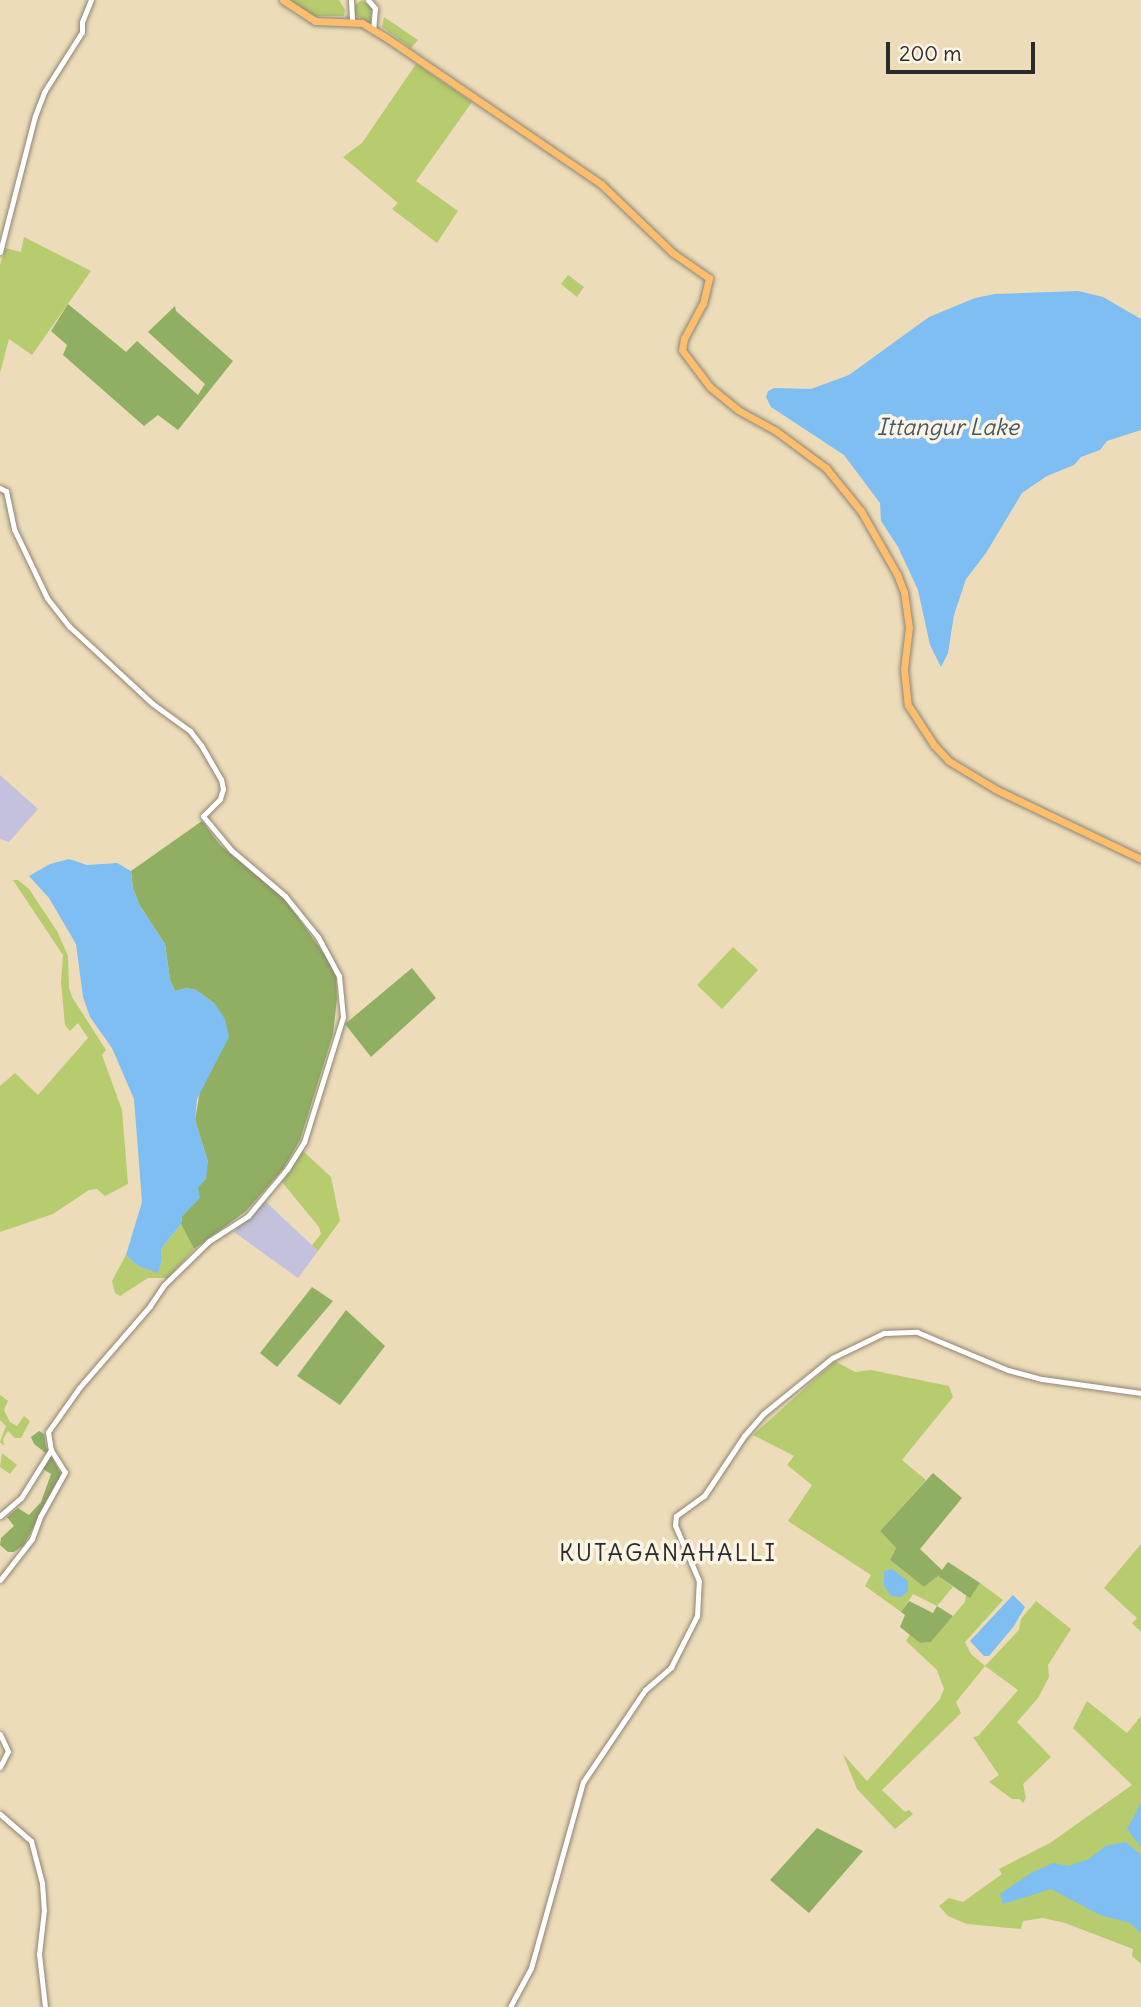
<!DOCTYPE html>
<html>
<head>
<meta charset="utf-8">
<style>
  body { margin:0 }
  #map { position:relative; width:1141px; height:2007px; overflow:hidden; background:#eddcba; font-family:Delius,sans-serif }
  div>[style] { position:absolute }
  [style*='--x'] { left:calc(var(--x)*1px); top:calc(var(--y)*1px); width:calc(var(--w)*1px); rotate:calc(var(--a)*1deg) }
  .industrial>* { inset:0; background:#c3c1db }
  .green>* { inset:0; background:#b7cb6f }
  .forest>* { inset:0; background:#91af62 }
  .water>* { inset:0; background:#7ebef2 }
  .roads { filter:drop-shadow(0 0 2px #8c8472) drop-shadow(0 0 2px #8c8472) }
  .minor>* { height:5px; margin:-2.5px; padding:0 2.5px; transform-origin:2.5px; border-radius:2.5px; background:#fff }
  .major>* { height:7px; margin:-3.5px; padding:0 3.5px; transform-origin:3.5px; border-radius:3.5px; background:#fabe6e }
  span { translate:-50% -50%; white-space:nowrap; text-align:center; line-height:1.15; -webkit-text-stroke:7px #fcf5e5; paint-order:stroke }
  .water-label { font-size:23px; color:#445767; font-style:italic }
  .quarter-label { font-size:24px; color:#2b2b2b; letter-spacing:2px }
  .scale { position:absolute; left:886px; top:42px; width:149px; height:32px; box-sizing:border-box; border:4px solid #2b2b2b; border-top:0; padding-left:9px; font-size:21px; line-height:24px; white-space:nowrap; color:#2b2b2b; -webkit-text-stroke:5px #fcf5e5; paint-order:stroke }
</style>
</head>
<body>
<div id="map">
  <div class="industrial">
    <i style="clip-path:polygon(0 775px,38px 809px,9px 842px,0 839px)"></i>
    <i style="clip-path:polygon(265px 1201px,318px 1251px,298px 1278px,234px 1232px)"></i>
  </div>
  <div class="green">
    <i style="clip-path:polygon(290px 0,339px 0,345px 10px,344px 16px,310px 16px)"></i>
    <i style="clip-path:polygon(362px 0,372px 8px,370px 23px,354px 15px,355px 5px)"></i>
    <i style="clip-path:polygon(384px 17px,418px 40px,411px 48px,382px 27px)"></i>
    <i style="clip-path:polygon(416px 64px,472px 102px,416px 181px,458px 211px,437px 243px,392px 209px,398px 203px,343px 157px,362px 143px)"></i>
    <i style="clip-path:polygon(24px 237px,91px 271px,32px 355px,9px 339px,0 373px,0 265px,5px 248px,21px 252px)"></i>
    <i style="clip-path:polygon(568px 275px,584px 287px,577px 297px,561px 284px)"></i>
    <i style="clip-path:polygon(13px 880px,18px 880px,29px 889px,57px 931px,68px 956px,69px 988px,72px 997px,106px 1050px,102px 1055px,122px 1110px,128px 1184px,105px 1196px,97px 1189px,89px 1190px,53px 1214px,0 1232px,0 1086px,15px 1073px,38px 1095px,88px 1038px,78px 1023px,70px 1031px,65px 1025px,61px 982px,63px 955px)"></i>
    <i style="clip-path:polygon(733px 947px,758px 970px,722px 1009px,697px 985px)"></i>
    <i style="clip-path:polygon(303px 1151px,331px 1177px,340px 1221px,318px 1251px,312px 1245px,321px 1234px,319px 1227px,282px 1182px)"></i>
    <i style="clip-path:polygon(181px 1224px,194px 1249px,168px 1278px,148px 1278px,120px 1296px,115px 1293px,112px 1281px,126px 1255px,138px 1266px,158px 1272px,162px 1259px,161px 1249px)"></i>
    <i style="clip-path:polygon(835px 1361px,855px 1372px,871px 1370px,949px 1386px,953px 1397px,902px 1460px,926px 1480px,880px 1531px,896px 1548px,890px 1560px,924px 1587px,938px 1576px,953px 1587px,937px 1606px,913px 1594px,901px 1612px,865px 1586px,871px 1575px,788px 1521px,812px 1485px,787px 1465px,794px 1456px,753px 1435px)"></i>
    <i style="clip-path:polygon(0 1395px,8px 1401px,4px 1410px,10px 1422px,17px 1426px,24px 1416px,30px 1421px,21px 1438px,15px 1438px,8px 1431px,3px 1439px,4px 1446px,0 1442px,6px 1426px,0 1420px)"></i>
    <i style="clip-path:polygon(2px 1453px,17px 1465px,10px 1474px,0 1467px)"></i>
    <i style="clip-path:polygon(1141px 1544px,1141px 1632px,1132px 1623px,1137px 1618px,1104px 1588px)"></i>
    <i style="clip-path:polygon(980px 1583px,1003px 1600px,965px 1642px,971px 1654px,985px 1666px,1019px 1630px,1021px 1619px,1036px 1601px,1071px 1629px,1048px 1665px,1049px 1677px,1038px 1698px,1017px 1722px,1051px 1757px,1023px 1784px,1026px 1798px,1023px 1803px,1020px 1799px,1012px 1799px,989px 1782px,999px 1775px,973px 1737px,978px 1736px,1018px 1690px,985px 1666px,956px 1702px,961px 1713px,882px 1790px,905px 1812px,909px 1810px,913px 1814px,895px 1829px,857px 1789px,843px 1754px,867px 1781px,940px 1699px,944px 1689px,937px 1670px,906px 1641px,910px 1634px,920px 1643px,931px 1642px,965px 1602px,966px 1595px,970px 1597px)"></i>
    <i style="clip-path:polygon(1087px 1701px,1127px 1733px,1141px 1716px,1141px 1964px,1132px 1956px,1133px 1949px,1065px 1923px,1043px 1918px,1023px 1921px,1021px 1929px,967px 1924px,948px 1916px,939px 1906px,949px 1898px,963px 1902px,1002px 1874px,999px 1869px,1050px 1843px,1132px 1785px,1073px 1728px)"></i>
  </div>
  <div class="forest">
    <i style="clip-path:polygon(68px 304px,126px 352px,137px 341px,198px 395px,205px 384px,148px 332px,175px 306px,176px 311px,233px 361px,178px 430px,158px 415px,144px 426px,63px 355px,67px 345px,51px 331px)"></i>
    <i style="clip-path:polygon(202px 821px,220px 845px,284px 898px,329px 961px,336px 977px,337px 999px,333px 1034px,300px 1140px,283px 1169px,246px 1211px,194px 1249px,181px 1224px,182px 1216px,199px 1198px,197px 1188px,208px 1162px,195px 1120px,215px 1004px,196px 990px,187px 988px,175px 991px,170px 980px,165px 944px,140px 906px,133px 889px,131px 871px)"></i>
    <i style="clip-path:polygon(412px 968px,436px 998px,371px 1057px,345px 1024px)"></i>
    <i style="clip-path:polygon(312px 1287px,333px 1301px,277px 1367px,260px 1353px)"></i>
    <i style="clip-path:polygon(346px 1310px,385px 1346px,340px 1405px,297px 1376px)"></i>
    <i style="clip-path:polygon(39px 1431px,44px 1434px,46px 1447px,61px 1474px,24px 1545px,14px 1552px,8px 1552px,0 1545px,1px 1538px,14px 1526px,7px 1517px,18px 1508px,29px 1515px,41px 1502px,51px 1474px,40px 1467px,47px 1454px,34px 1444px,31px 1437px)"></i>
    <i style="clip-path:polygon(933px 1473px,962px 1498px,920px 1549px,942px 1570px,948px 1562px,980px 1583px,970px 1598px,938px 1576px,924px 1587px,890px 1560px,896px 1548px,880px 1531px)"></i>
    <i style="clip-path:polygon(909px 1601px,933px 1613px,937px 1606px,953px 1616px,931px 1642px,920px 1643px,900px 1627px,905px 1615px,901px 1612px)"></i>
    <i style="clip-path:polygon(817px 1828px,863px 1851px,809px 1913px,770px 1880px)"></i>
  </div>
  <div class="water">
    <i style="clip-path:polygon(1078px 291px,1103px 297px,1141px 319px,1141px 430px,1107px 441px,1100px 450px,1081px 457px,1074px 465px,1047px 476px,1022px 493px,986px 553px,966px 579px,954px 615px,948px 653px,941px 667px,930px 645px,918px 590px,898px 547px,881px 521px,880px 503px,844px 455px,771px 407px,766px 397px,768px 391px,774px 388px,811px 389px,849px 375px,929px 317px,975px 298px,995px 294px)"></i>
    <i style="clip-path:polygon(69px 859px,87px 865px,117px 863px,131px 871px,133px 889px,140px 906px,165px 944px,170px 980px,175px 991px,187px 988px,196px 990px,215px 1004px,225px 1019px,229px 1037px,197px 1099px,195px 1120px,208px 1162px,206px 1179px,198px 1188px,200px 1198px,182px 1216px,181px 1224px,161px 1249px,162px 1259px,158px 1273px,138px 1266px,126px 1255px,142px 1202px,134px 1099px,112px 1048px,90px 1017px,83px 997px,76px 944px,49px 898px,29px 876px,50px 864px)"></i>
    <i style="clip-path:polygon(892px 1569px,908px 1581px,908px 1591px,901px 1597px,891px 1596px,884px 1586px,884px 1571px)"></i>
    <i style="clip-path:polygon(1013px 1595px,1025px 1607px,1014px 1626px,989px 1656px,984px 1656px,970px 1641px)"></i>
    <i style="clip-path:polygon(1141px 1803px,1141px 1847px,1127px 1829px)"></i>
    <i style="clip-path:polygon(1126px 1842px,1141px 1855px,1141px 1933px,1130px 1923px,1100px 1915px,1051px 1889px,1003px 1904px,1000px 1894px,1031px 1873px,1053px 1863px,1068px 1866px,1087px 1860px,1106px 1846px)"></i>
  </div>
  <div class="roads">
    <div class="minor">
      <i style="--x:351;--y:0;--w:22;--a:87"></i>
      <i style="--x:368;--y:0;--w:11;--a:49"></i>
      <i style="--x:375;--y:8;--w:21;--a:95"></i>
      <i style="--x:0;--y:252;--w:140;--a:-75.6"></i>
      <i style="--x:35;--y:116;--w:26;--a:-69"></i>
      <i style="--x:44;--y:92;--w:71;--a:-57.7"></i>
      <i style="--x:82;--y:32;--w:10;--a:-90"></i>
      <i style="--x:82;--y:22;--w:24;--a:-68"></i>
      <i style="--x:0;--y:488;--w:7;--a:27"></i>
      <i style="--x:6;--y:491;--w:39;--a:78"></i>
      <i style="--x:14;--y:529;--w:76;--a:64.4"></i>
      <i style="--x:47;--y:598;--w:37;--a:52"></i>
      <i style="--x:70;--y:627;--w:113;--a:42.9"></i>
      <i style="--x:153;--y:704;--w:46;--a:36.1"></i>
      <i style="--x:190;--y:731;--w:18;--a:52"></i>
      <i style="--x:201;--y:745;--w:39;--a:60"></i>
      <i style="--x:221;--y:779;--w:10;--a:79"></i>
      <i style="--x:223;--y:789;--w:10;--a:107"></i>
      <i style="--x:220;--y:799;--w:24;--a:135"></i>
      <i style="--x:203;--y:816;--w:44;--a:50.5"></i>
      <i style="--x:231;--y:850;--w:71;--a:40.4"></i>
      <i style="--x:285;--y:896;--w:53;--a:51.2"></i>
      <i style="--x:318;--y:937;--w:44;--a:61.7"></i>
      <i style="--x:339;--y:976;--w:41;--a:84.4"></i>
      <i style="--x:343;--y:1017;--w:131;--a:107.3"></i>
      <i style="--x:304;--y:1142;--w:32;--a:122"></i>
      <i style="--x:287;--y:1169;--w:61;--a:129.7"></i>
      <i style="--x:248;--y:1216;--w:46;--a:147.3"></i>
      <i style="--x:209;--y:1241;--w:63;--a:135.6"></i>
      <i style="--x:164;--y:1285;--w:25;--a:124"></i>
      <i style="--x:150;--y:1306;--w:108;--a:130.9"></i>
      <i style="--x:79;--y:1388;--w:54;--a:125.2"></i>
      <i style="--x:48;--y:1432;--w:18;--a:81"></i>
      <i style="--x:51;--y:1450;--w:26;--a:58"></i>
      <i style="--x:65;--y:1472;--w:51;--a:119.1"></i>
      <i style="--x:40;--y:1517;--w:23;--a:110"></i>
      <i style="--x:32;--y:1539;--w:52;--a:128"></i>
      <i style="--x:0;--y:1516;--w:28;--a:-41"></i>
      <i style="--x:21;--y:1498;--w:57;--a:-58"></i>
      <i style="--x:0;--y:1734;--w:19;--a:65"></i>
      <i style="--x:8;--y:1751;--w:18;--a:117"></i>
      <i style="--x:0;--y:1814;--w:41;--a:41.1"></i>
      <i style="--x:31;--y:1841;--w:43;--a:75.3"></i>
      <i style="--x:42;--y:1883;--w:27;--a:86"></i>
      <i style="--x:44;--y:1910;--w:44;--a:96.5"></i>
      <i style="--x:39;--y:1954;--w:53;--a:83.5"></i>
      <i style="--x:510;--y:2007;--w:44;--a:-61.7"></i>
      <i style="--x:531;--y:1968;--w:193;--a:-74.4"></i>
      <i style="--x:583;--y:1782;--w:111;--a:-56"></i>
      <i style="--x:645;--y:1690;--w:35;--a:-41"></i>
      <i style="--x:671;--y:1667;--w:57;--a:-63"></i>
      <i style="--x:697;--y:1616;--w:35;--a:-87"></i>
      <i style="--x:699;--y:1581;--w:61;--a:-113.2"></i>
      <i style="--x:675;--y:1525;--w:9;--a:-84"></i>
      <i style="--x:676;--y:1516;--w:34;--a:-36"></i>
      <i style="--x:704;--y:1496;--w:72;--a:-56.3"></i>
      <i style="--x:744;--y:1436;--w:29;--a:-49"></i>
      <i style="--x:763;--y:1414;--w:89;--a:-39.1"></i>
      <i style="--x:832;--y:1358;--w:58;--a:-25.7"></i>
      <i style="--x:884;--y:1333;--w:33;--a:-2"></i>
      <i style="--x:917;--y:1332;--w:99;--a:22.7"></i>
      <i style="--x:1008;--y:1370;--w:35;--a:15"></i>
      <i style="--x:1042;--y:1379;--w:100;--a:8"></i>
    </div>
    <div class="major">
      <i style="--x:283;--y:0;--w:38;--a:33"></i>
      <i style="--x:315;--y:21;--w:47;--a:2.4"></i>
      <i style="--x:362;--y:23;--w:26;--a:31"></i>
      <i style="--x:384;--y:36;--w:263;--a:34.3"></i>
      <i style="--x:601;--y:184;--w:100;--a:43.8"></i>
      <i style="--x:673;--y:253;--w:44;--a:34.8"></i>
      <i style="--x:709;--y:278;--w:26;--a:103"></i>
      <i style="--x:703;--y:303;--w:40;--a:118"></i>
      <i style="--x:684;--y:338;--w:12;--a:99"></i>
      <i style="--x:682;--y:350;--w:46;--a:52.9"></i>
      <i style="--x:710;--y:387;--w:36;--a:39"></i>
      <i style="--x:738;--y:410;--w:43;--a:28.9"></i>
      <i style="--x:776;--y:431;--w:62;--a:36.5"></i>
      <i style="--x:826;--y:468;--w:55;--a:50.9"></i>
      <i style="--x:861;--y:511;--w:73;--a:60.3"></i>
      <i style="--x:897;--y:574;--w:19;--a:69"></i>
      <i style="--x:904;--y:592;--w:35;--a:82"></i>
      <i style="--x:909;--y:627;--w:42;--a:96.8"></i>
      <i style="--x:904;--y:669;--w:36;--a:84"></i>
      <i style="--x:908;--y:705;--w:48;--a:57"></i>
      <i style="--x:934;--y:745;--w:22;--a:47"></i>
      <i style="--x:949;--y:761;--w:56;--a:31.1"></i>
      <i style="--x:997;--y:790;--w:160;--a:25.6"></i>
    </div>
  </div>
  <div class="water-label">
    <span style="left:948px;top:427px">Ittangur Lake</span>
  </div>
  <div class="quarter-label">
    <span style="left:668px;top:1553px">KUTAGANAHALLI</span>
  </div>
  <div class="scale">200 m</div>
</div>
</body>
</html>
